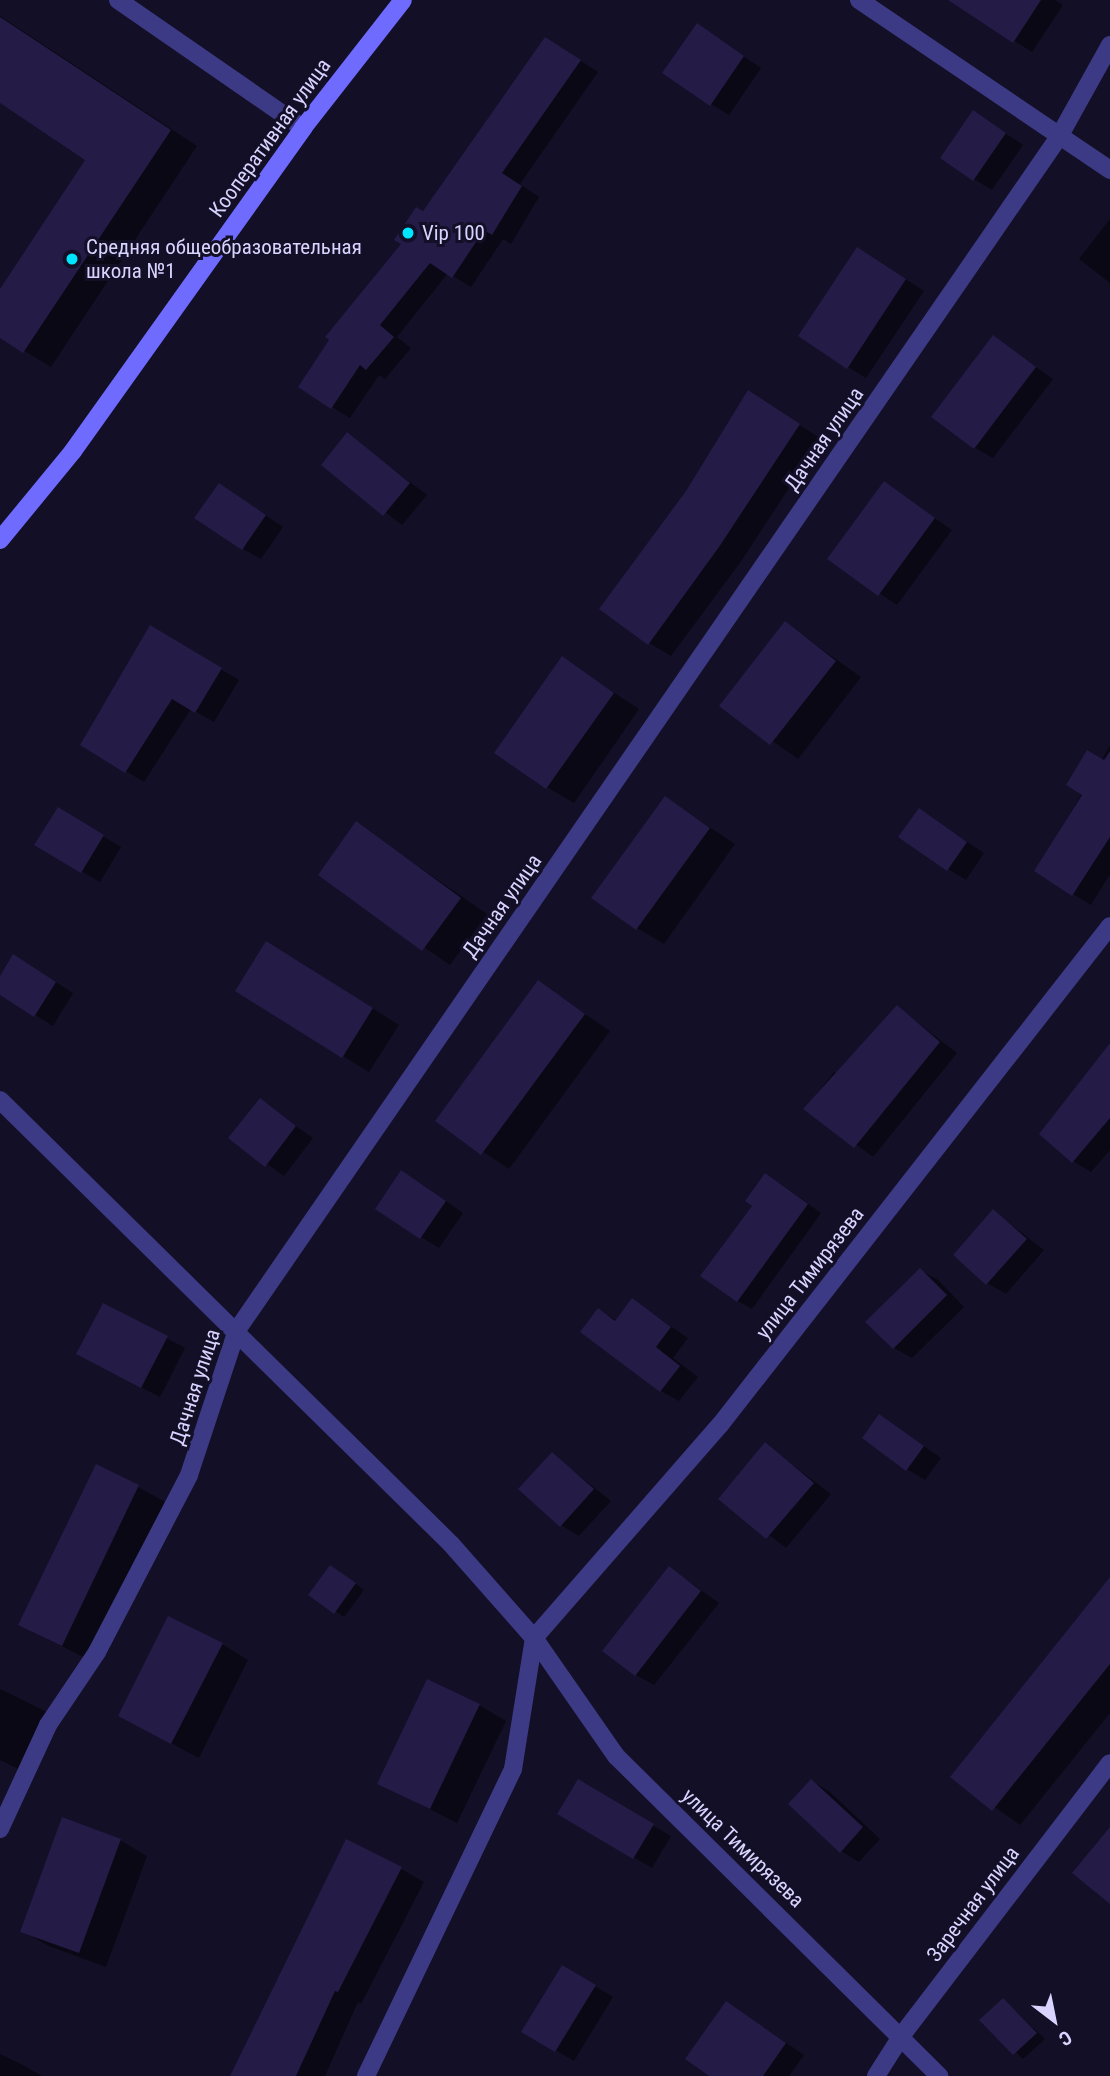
<!DOCTYPE html>
<html>
<head>
<meta charset="utf-8">
<style>
  body { margin:0 }
  #map { position:relative; width:1110px; height:2076px; overflow:hidden; background:#130f26; font-family:"Roboto Condensed",sans-serif }
  div>[style] { position:absolute }
  [style*='--x'] { left:calc(var(--x)*1px); top:calc(var(--y)*1px); width:calc(var(--w)*1px); rotate:calc(var(--a)*1deg) }
  .shadow>* { inset:0; background:#0007 }
  .building>* { inset:0; background:#241b47 }
  .street>* { height:18px; margin:-9px; padding:0 9px; transform-origin:9px; border-radius:9px; background:#3d3a85 }
  .secondary>* { height:18px; margin:-9px; padding:0 9px; transform-origin:9px; border-radius:9px; background:#6f6bff }
  .dots>* { width:19px; height:19px; translate:-50% -50%; box-sizing:border-box; border:4px solid #130f26; border-radius:50% }
  span { translate:-50% -50%; white-space:nowrap; text-align:center; line-height:1.15; -webkit-text-stroke:6px #130f26; paint-order:stroke }
  .street-label { font-size:21px; color:#d9d4ff }
  .poi-label { font-size:21px; color:#d9d4ff }
  .left { translate:0 -50%; text-align:left }
  .north { position:absolute; left:1019px; top:1985px; width:70px; height:70px; -webkit-text-stroke:5px #130f26; paint-order:stroke; rotate:148deg; font-size:19px; font-weight:700; line-height:28px; text-align:center; color:#d9d4ff }
  .north::after { content:''; display:block; margin:auto; width:24px; height:32px; background:#d9d4ff; clip-path:polygon(50% 0,100% 100%,50% 72%,0 100%) }
</style>
</head>
<body>
<div id="map">
  <div class="shadow">
    <i style="clip-path:polygon(951px 0,1055px 0,1063px 5px,1032px 52px)"></i>
    <i style="clip-path:polygon(0 16px,197px 146px,51px 367px,0 336px,0 292px,88px 159px,0 101px)"></i>
    <i style="clip-path:polygon(698px 26px,761px 68px,729px 115px,711px 104px)"></i>
    <i style="clip-path:polygon(564px 50px,598px 72px,520px 184px,539px 197px,511px 244px,503px 239px,471px 287px,448px 273px,397px 337px,411px 348px,385px 379px,379px 375px,350px 418px,332px 407px,403px 244px,424px 213px)"></i>
    <i style="clip-path:polygon(974px 112px,1023px 145px,992px 190px,974px 179px)"></i>
    <i style="clip-path:polygon(1110px 219px,1110px 283px,1079px 259px)"></i>
    <i style="clip-path:polygon(875px 259px,924px 291px,866px 378px,848px 367px)"></i>
    <i style="clip-path:polygon(993px 337px,1053px 379px,993px 458px,975px 448px)"></i>
    <i style="clip-path:polygon(771px 406px,821px 439px,742px 560px,671px 656px,649px 643px)"></i>
    <i style="clip-path:polygon(347px 434px,427px 495px,402px 525px,323px 464px)"></i>
    <i style="clip-path:polygon(885px 484px,952px 530px,897px 605px,830px 559px)"></i>
    <i style="clip-path:polygon(219px 485px,283px 527px,261px 559px,243px 549px)"></i>
    <i style="clip-path:polygon(785px 623px,861px 677px,798px 759px,722px 705px)"></i>
    <i style="clip-path:polygon(150px 627px,239px 680px,214px 722px,191px 709px,144px 782px,126px 771px)"></i>
    <i style="clip-path:polygon(563px 659px,639px 709px,574px 803px,547px 787px)"></i>
    <i style="clip-path:polygon(1110px 746px,1110px 874px,1091px 905px,1036px 871px)"></i>
    <i style="clip-path:polygon(666px 798px,735px 844px,664px 944px,637px 928px)"></i>
    <i style="clip-path:polygon(58px 809px,121px 847px,100px 882px,37px 845px)"></i>
    <i style="clip-path:polygon(919px 810px,984px 853px,966px 880px,948px 869px)"></i>
    <i style="clip-path:polygon(357px 824px,487px 914px,450px 965px,320px 875px)"></i>
    <i style="clip-path:polygon(293px 958px,399px 1025px,369px 1072px,343px 1056px)"></i>
    <i style="clip-path:polygon(32px 967px,73px 993px,53px 1026px,0 993px,0 979px)"></i>
    <i style="clip-path:polygon(539px 983px,610px 1031px,509px 1169px,437px 1121px)"></i>
    <i style="clip-path:polygon(897px 1007px,957px 1053px,873px 1157px,806px 1108px,834px 1072px,840px 1076px)"></i>
    <i style="clip-path:polygon(1110px 1044px,1110px 1150px,1091px 1172px,1073px 1161px)"></i>
    <i style="clip-path:polygon(260px 1101px,313px 1138px,284px 1176px,231px 1138px)"></i>
    <i style="clip-path:polygon(420px 1183px,463px 1213px,439px 1248px,421px 1237px)"></i>
    <i style="clip-path:polygon(779px 1183px,821px 1213px,752px 1309px,738px 1301px)"></i>
    <i style="clip-path:polygon(993px 1211px,1044px 1250px,1006px 1294px,987px 1283px)"></i>
    <i style="clip-path:polygon(920px 1270px,938px 1280px,964px 1307px,912px 1358px,894px 1348px)"></i>
    <i style="clip-path:polygon(633px 1300px,688px 1338px,673px 1358px,698px 1377px,679px 1401px,661px 1391px,599px 1310px,617px 1321px)"></i>
    <i style="clip-path:polygon(104px 1305px,185px 1348px,160px 1397px,96px 1364px)"></i>
    <i style="clip-path:polygon(880px 1416px,941px 1458px,925px 1480px,907px 1469px)"></i>
    <i style="clip-path:polygon(765px 1444px,831px 1494px,786px 1548px,721px 1498px)"></i>
    <i style="clip-path:polygon(552px 1454px,611px 1501px,579px 1536px,561px 1525px)"></i>
    <i style="clip-path:polygon(138px 1487px,165px 1502px,89px 1660px,20px 1625px)"></i>
    <i style="clip-path:polygon(670px 1568px,719px 1603px,654px 1685px,636px 1675px)"></i>
    <i style="clip-path:polygon(339px 1572px,364px 1590px,344px 1617px,311px 1595px)"></i>
    <i style="clip-path:polygon(1110px 1580px,1110px 1713px,1020px 1825px,952px 1777px)"></i>
    <i style="clip-path:polygon(222px 1644px,248px 1660px,199px 1758px,120px 1716px)"></i>
    <i style="clip-path:polygon(0 1689px,49px 1713px,22px 1771px,0 1760px)"></i>
    <i style="clip-path:polygon(479px 1705px,506px 1721px,457px 1823px,380px 1784px)"></i>
    <i style="clip-path:polygon(812px 1781px,830px 1792px,880px 1839px,859px 1862px,841px 1851px)"></i>
    <i style="clip-path:polygon(578px 1782px,671px 1836px,652px 1868px,559px 1814px)"></i>
    <i style="clip-path:polygon(120px 1840px,147px 1856px,106px 1967px,49px 1946px,22px 1931px)"></i>
    <i style="clip-path:polygon(401px 1869px,424px 1882px,361px 2004px,358px 2002px,325px 2076px,233px 2076px)"></i>
    <i style="clip-path:polygon(563px 1967px,613px 1997px,574px 2061px,524px 2031px)"></i>
    <i style="clip-path:polygon(1003px 2000px,1045px 2039px,1023px 2059px,982px 2020px)"></i>
    <i style="clip-path:polygon(727px 2003px,804px 2055px,789px 2076px,712px 2076px)"></i>
    <i style="clip-path:polygon(0 2054px,23px 2065px,42px 2076px,0 2076px)"></i>
  </div>
  <div class="building">
    <i style="clip-path:polygon(948px 0,1041px 0,1013px 43px)"></i>
    <i style="clip-path:polygon(0 17px,171px 130px,23px 353px,0 338px,0 289px,85px 160px,0 103px)"></i>
    <i style="clip-path:polygon(697px 23px,744px 56px,710px 106px,662px 73px)"></i>
    <i style="clip-path:polygon(545px 37px,581px 60px,502px 173px,522px 186px,492px 235px,484px 230px,452px 278px,430px 263px,380px 325px,394px 337px,366px 370px,360px 365px,331px 409px,298px 387px,329px 340px,325px 337px,401px 244px,394px 240px,416px 207px,423px 211px)"></i>
    <i style="clip-path:polygon(973px 110px,1006px 133px,973px 181px,940px 158px)"></i>
    <i style="clip-path:polygon(857px 247px,906px 279px,847px 369px,798px 336px)"></i>
    <i style="clip-path:polygon(993px 335px,1036px 367px,974px 449px,931px 417px)"></i>
    <i style="clip-path:polygon(748px 390px,800px 424px,719px 547px,648px 645px,599px 609px,686px 491px)"></i>
    <i style="clip-path:polygon(347px 432px,410px 483px,383px 516px,321px 465px)"></i>
    <i style="clip-path:polygon(884px 481px,935px 518px,878px 596px,827px 559px)"></i>
    <i style="clip-path:polygon(219px 483px,266px 515px,242px 550px,194px 518px)"></i>
    <i style="clip-path:polygon(785px 621px,836px 661px,770px 745px,719px 706px)"></i>
    <i style="clip-path:polygon(150px 625px,222px 668px,195px 713px,172px 699px,125px 773px,80px 745px)"></i>
    <i style="clip-path:polygon(562px 656px,614px 693px,546px 789px,494px 753px)"></i>
    <i style="clip-path:polygon(1087px 750px,1104px 760px,1110px 751px,1110px 837px,1072px 896px,1034px 871px,1082px 795px,1066px 785px)"></i>
    <i style="clip-path:polygon(665px 796px,710px 828px,636px 930px,591px 898px)"></i>
    <i style="clip-path:polygon(58px 807px,104px 835px,81px 873px,34px 845px)"></i>
    <i style="clip-path:polygon(919px 808px,967px 842px,947px 871px,898px 837px)"></i>
    <i style="clip-path:polygon(356px 821px,461px 898px,422px 951px,318px 875px)"></i>
    <i style="clip-path:polygon(266px 941px,373px 1008px,342px 1058px,235px 991px)"></i>
    <i style="clip-path:polygon(13px 954px,56px 982px,34px 1017px,0 995px,0 976px)"></i>
    <i style="clip-path:polygon(538px 980px,585px 1014px,481px 1155px,435px 1121px)"></i>
    <i style="clip-path:polygon(897px 1005px,940px 1042px,854px 1148px,803px 1109px)"></i>
    <i style="clip-path:polygon(1110px 1043px,1110px 1118px,1072px 1163px,1039px 1134px)"></i>
    <i style="clip-path:polygon(260px 1098px,296px 1126px,265px 1167px,228px 1138px)"></i>
    <i style="clip-path:polygon(401px 1170px,446px 1201px,420px 1239px,375px 1209px)"></i>
    <i style="clip-path:polygon(765px 1173px,808px 1204px,737px 1302px,700px 1276px,752px 1206px,745px 1201px)"></i>
    <i style="clip-path:polygon(993px 1209px,1027px 1239px,986px 1285px,953px 1255px)"></i>
    <i style="clip-path:polygon(920px 1268px,947px 1295px,893px 1349px,865px 1322px)"></i>
    <i style="clip-path:polygon(632px 1298px,671px 1327px,656px 1347px,680px 1366px,660px 1392px,580px 1332px,598px 1308px,615px 1321px)"></i>
    <i style="clip-path:polygon(103px 1303px,168px 1336px,141px 1388px,76px 1354px)"></i>
    <i style="clip-path:polygon(879px 1414px,924px 1446px,906px 1471px,862px 1438px)"></i>
    <i style="clip-path:polygon(765px 1442px,814px 1483px,766px 1539px,718px 1499px)"></i>
    <i style="clip-path:polygon(552px 1452px,594px 1489px,560px 1527px,518px 1489px)"></i>
    <i style="clip-path:polygon(96px 1464px,139px 1485px,62px 1646px,18px 1625px)"></i>
    <i style="clip-path:polygon(330px 1565px,356px 1583px,334px 1614px,308px 1595px)"></i>
    <i style="clip-path:polygon(669px 1566px,701px 1591px,635px 1676px,602px 1651px)"></i>
    <i style="clip-path:polygon(1110px 1577px,1110px 1664px,992px 1811px,950px 1777px)"></i>
    <i style="clip-path:polygon(168px 1616px,223px 1643px,171px 1744px,118px 1716px)"></i>
    <i style="clip-path:polygon(427px 1679px,480px 1704px,430px 1809px,377px 1784px)"></i>
    <i style="clip-path:polygon(578px 1779px,654px 1824px,633px 1859px,557px 1814px)"></i>
    <i style="clip-path:polygon(811px 1779px,863px 1827px,840px 1853px,788px 1804px)"></i>
    <i style="clip-path:polygon(62px 1817px,121px 1839px,79px 1953px,20px 1932px)"></i>
    <i style="clip-path:polygon(1110px 1827px,1110px 1904px,1072px 1873px)"></i>
    <i style="clip-path:polygon(346px 1839px,402px 1867px,338px 1992px,335px 1991px,296px 2076px,230px 2076px)"></i>
    <i style="clip-path:polygon(562px 1965px,596px 1985px,555px 2052px,521px 2032px)"></i>
    <i style="clip-path:polygon(1003px 1998px,1037px 2033px,1013px 2055px,979px 2020px)"></i>
    <i style="clip-path:polygon(726px 2001px,786px 2043px,763px 2076px,709px 2076px,685px 2059px)"></i>
  </div>
  <div class="street">
    <i style="--x:118;--y:0;--w:225;--a:34.7"></i>
    <i style="--x:859;--y:0;--w:303;--a:34.1"></i>
    <i style="--x:0;--y:1100;--w:633;--a:44.55"></i>
    <i style="--x:451;--y:1544;--w:125;--a:48.6"></i>
    <i style="--x:534;--y:1638;--w:144;--a:55.2"></i>
    <i style="--x:616;--y:1756;--w:455;--a:44.7"></i>
    <i style="--x:0;--y:1829;--w:115;--a:-65.2"></i>
    <i style="--x:48;--y:1725;--w:88;--a:-56.1"></i>
    <i style="--x:97;--y:1652;--w:199;--a:-62.5"></i>
    <i style="--x:189;--y:1475;--w:153;--a:-71.7"></i>
    <i style="--x:237;--y:1330;--w:1451;--a:-55.44"></i>
    <i style="--x:1060;--y:135;--w:103;--a:-60.9"></i>
    <i style="--x:366;--y:2076;--w:340;--a:-64.4"></i>
    <i style="--x:513;--y:1769;--w:133;--a:-80.9"></i>
    <i style="--x:534;--y:1638;--w:283;--a:-48.9"></i>
    <i style="--x:720;--y:1425;--w:633;--a:-51.99"></i>
    <i style="--x:876;--y:2076;--w:49;--a:-57.6"></i>
    <i style="--x:902;--y:2035;--w:342;--a:-52.6"></i>
  </div>
  <div class="secondary">
    <i style="--x:0;--y:540;--w:115;--a:-50.6"></i>
    <i style="--x:73;--y:451;--w:397;--a:-54.5"></i>
    <i style="--x:303;--y:128;--w:162;--a:-52"></i>
  </div>
  <div class="dots">
    <i style="left:408px;top:233px;background:#00e5ff"></i>
    <i style="left:72px;top:259px;background:#00e5ff"></i>
  </div>
  <div class="street-label">
    <span style="left:270px;top:138px;rotate:-54deg">Кооперативная улица</span>
    <span style="left:824px;top:439px;rotate:-55deg">Дачная улица</span>
    <span style="left:502px;top:906px;rotate:-55deg">Дачная улица</span>
    <span style="left:810px;top:1273px;rotate:-52deg">улица Тимирязева</span>
    <span style="left:195px;top:1387px;rotate:-72deg">Дачная улица</span>
    <span style="left:743px;top:1848px;rotate:44deg">улица Тимирязева</span>
    <span style="left:973px;top:1904px;rotate:-53deg">Заречная улица</span>
  </div>
  <div class="poi-label">
    <span class="left" style="left:422px;top:233px">Vip 100</span>
    <span class="left" style="left:86px;top:259px">Средняя общеобразовательная<br>школа №1</span>
  </div>
  <div class="north">С</div>
</div>
</body>
</html>
